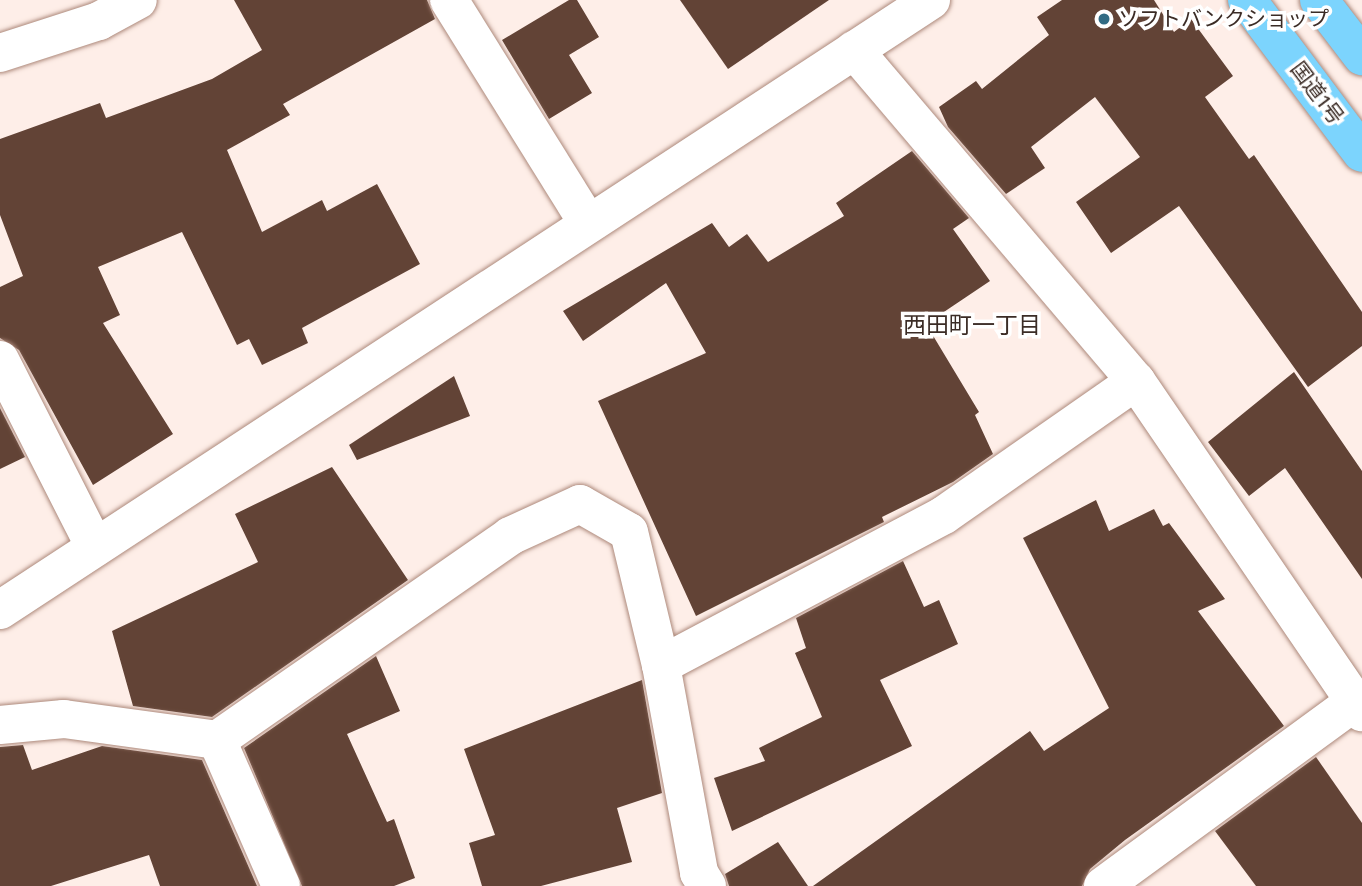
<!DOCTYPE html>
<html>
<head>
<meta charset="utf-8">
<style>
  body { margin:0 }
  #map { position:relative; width:1362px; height:886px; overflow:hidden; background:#feeee8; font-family:"Fira Sans","Noto Sans JP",sans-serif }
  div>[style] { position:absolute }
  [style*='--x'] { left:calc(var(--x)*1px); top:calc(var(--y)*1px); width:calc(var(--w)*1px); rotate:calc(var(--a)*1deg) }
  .building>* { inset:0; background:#624336 }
  .roads { filter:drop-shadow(0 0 2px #ad897b) drop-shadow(0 0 2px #ad897b) }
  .minor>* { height:38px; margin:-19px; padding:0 19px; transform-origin:19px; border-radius:19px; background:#fff }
  .highway>* { height:38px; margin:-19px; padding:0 19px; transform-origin:19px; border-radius:19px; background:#7cd4fd }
  .dots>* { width:19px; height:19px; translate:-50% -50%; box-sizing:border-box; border:4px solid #fff; border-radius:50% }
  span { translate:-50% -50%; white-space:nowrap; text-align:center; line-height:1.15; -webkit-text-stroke:7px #fff; paint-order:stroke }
  .poi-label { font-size:21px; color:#3b2c26 }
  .left { translate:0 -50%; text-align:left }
  .street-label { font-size:21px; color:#3b2c26 }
  .neighbourhood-label { font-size:23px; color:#3b2c26 }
</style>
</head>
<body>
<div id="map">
  <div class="building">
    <i style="clip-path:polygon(234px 0,427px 0,435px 19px,283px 104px,290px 115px,227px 150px,262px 232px,322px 200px,327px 211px,377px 184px,420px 264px,302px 328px,308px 343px,262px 365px,249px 339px,237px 345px,182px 232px,98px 267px,120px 315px,103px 323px,173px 434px,93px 485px,19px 350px,0 338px,0 287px,23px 276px,0 215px,0 139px,100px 103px,106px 118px,212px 79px,262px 50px)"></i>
    <i style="clip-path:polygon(569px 0,577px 0,599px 37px,569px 55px,592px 93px,549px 119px,502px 40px)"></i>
    <i style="clip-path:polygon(680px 0,829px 0,728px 69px)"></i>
    <i style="clip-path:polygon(1062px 0,1154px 0,1174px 32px,1191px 19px,1233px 76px,1205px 97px,1249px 159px,1254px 155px,1362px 312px,1362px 346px,1308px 387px,1179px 206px,1111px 253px,1076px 202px,1140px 157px,1095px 97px,1031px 147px,1045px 168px,1006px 194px,948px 127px,939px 107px,976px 81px,982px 89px,1049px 35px,1037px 17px)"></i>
    <i style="clip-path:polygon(912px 151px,969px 218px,953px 229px,990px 281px,926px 324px,979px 412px,975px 415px,993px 454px,953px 482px,882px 517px,884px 522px,696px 616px,598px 401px,706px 353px,666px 283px,583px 341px,563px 311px,712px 223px,729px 247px,747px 234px,768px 262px,844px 216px,836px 203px)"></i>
    <i style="clip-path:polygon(1294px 372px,1362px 471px,1362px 579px,1285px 468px,1249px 496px,1208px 442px)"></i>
    <i style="clip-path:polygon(454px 376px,470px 416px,357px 460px,349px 445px)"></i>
    <i style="clip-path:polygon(0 408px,25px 457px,0 469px)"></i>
    <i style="clip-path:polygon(332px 467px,408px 580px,212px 717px,133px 706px,112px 631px,258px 562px,235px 514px)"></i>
    <i style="clip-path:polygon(1096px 500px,1109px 531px,1154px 509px,1163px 526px,1169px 523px,1225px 599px,1198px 611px,1284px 726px,1125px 840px,1090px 869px,1082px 886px,813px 886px,1030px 731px,1044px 751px,1109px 708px,1023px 538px)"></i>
    <i style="clip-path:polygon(903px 561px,924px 607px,939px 600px,958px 644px,880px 680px,912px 746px,732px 831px,714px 778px,765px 761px,759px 748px,822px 717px,795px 653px,806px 648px,796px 618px)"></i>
    <i style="clip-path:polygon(376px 656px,400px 711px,347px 734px,387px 822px,394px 819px,415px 878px,394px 886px,302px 886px,244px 748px)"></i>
    <i style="clip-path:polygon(642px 680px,662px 793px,617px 808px,632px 862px,541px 886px,482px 886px,469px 843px,495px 835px,464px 749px)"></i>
    <i style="clip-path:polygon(23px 745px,32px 770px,102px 746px,202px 760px,257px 886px,160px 886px,149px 855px,51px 886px,0 886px,0 747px)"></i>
    <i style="clip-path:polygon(1316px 757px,1362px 823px,1362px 886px,1256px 886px,1215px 831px)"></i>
    <i style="clip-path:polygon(778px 842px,808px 886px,729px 886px,725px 874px)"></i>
  </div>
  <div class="roads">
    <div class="minor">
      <i style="--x:449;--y:0;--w:263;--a:58.1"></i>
      <i style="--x:854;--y:50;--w:435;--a:49.6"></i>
      <i style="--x:1136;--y:381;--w:401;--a:55.7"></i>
      <i style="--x:0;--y:53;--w:104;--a:-17.9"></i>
      <i style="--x:99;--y:21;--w:44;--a:-28.3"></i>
      <i style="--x:0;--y:360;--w:210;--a:63.1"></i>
      <i style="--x:0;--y:610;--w:1113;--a:-33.23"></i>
      <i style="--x:661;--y:665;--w:320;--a:-27.9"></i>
      <i style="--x:944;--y:515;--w:234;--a:-34.9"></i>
      <i style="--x:0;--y:725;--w:64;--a:-5.4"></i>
      <i style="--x:64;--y:719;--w:154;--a:7.8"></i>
      <i style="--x:217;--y:740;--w:357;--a:-34.8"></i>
      <i style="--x:510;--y:536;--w:77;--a:-24.6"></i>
      <i style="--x:580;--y:504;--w:56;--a:29.7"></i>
      <i style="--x:629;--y:532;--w:137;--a:76.5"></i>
      <i style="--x:661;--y:665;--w:211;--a:79.6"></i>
      <i style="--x:699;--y:873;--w:15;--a:58"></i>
      <i style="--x:217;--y:740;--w:159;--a:66.3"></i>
      <i style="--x:1103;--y:886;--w:311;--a:-36.2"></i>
    </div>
    <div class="highway">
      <i style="--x:1247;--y:0;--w:191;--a:53.1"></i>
      <i style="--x:1319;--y:0;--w:71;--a:52.5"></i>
    </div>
  </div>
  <div class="dots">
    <i style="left:1104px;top:19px;background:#316b84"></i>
  </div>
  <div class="poi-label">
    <span class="left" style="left:1118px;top:19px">ソフトバンクショップ</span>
  </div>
  <div class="street-label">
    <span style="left:1317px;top:93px;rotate:53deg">国道1号</span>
  </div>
  <div class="neighbourhood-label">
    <span style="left:972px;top:325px">西田町一丁目</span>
  </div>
</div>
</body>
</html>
